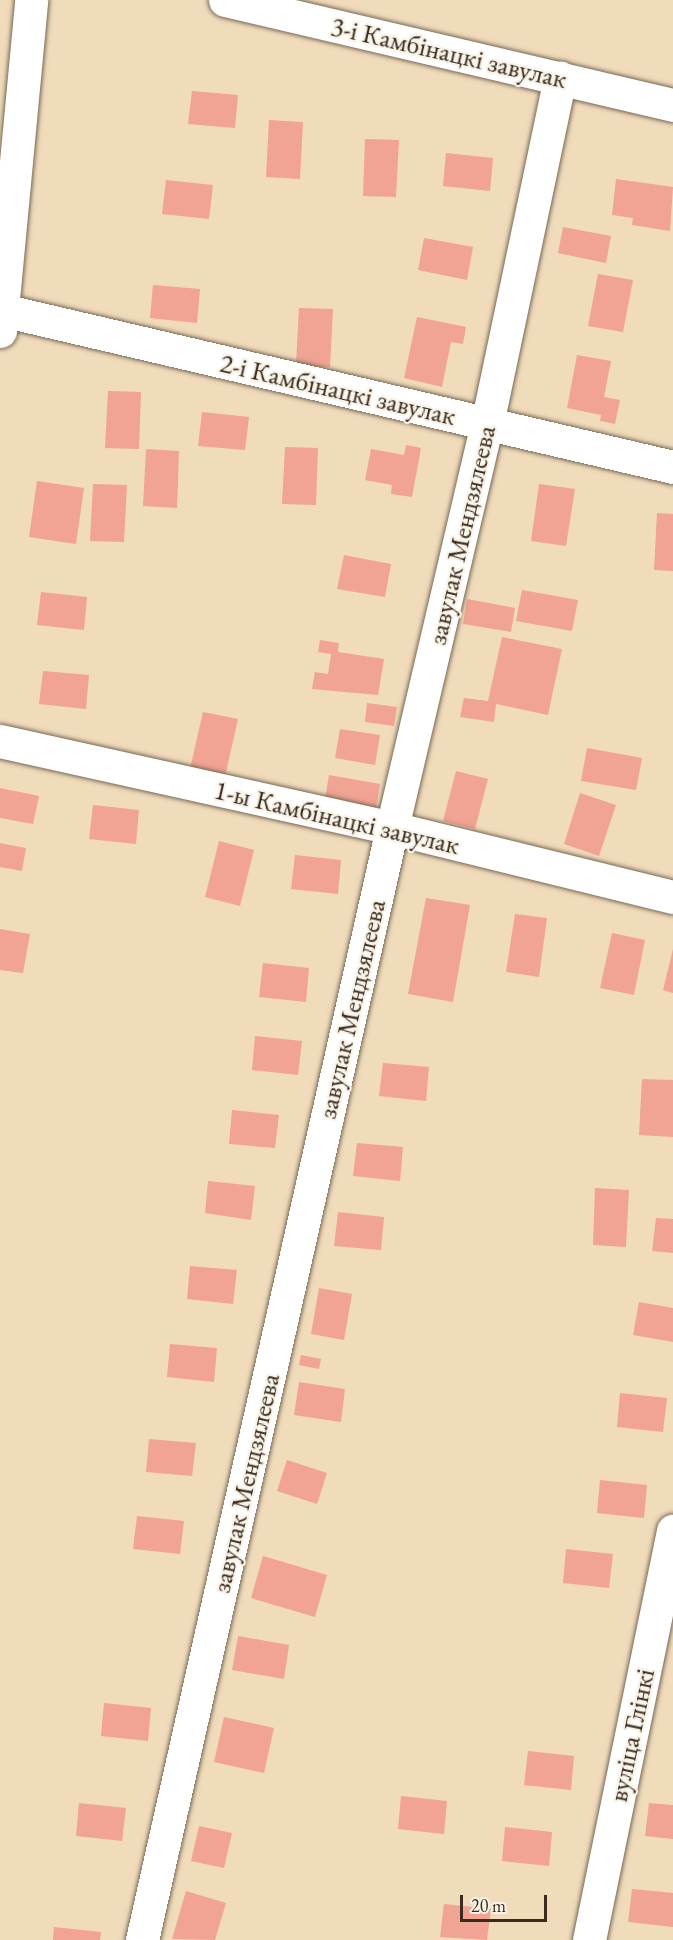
<!DOCTYPE html>
<html>
<head>
<meta charset="utf-8">
<style>
  body { margin:0 }
  #map { position:relative; width:673px; height:1940px; overflow:hidden; background:#f0dbbb; font-family:"EB Garamond",serif }
  div>[style] { position:absolute }
  [style*='--x'] { left:calc(var(--x)*1px); top:calc(var(--y)*1px); width:calc(var(--w)*1px); rotate:calc(var(--a)*1deg) }
  .building>* { inset:0; background:#f1a394 }
  .roads { filter:drop-shadow(0 0 2px #7a6855) drop-shadow(0 0 2px #7a6855) }
  .minor>* { height:33px; margin:-16.5px; padding:0 16.5px; transform-origin:16.5px; border-radius:16.5px; background:#fff }
  span { translate:-50% -50%; white-space:nowrap; text-align:center; line-height:1.15; -webkit-text-stroke:4.5px #f7f3e8; paint-order:stroke }
  .street-label { font-size:27px; color:#3b2a1e }
  .scale { position:absolute; left:460px; top:1895px; width:87px; height:27px; box-sizing:border-box; border:3px solid #3b2a1e; border-top:0; padding-left:8px; font-size:18px; line-height:21px; white-space:nowrap; color:#3b2a1e; -webkit-text-stroke:4px #f7f3e8; paint-order:stroke }
</style>
</head>
<body>
<div id="map">
  <div class="building">
    <i style="clip-path:polygon(192px 91px,238px 95px,235px 128px,188px 124px)"></i>
    <i style="clip-path:polygon(269px 120px,303px 122px,300px 179px,266px 177px)"></i>
    <i style="clip-path:polygon(365px 139px,399px 140px,396px 197px,363px 196px)"></i>
    <i style="clip-path:polygon(446px 153px,493px 158px,490px 191px,443px 186px)"></i>
    <i style="clip-path:polygon(616px 179px,673px 187px,670px 231px,632px 225px,633px 218px,612px 215px)"></i>
    <i style="clip-path:polygon(166px 180px,213px 185px,209px 219px,162px 214px)"></i>
    <i style="clip-path:polygon(563px 227px,611px 236px,606px 263px,558px 253px)"></i>
    <i style="clip-path:polygon(424px 238px,473px 247px,467px 280px,418px 270px)"></i>
    <i style="clip-path:polygon(598px 274px,633px 280px,623px 332px,588px 326px)"></i>
    <i style="clip-path:polygon(153px 285px,200px 289px,197px 323px,150px 318px)"></i>
    <i style="clip-path:polygon(299px 308px,333px 309px,330px 367px,296px 365px)"></i>
    <i style="clip-path:polygon(417px 317px,466px 327px,463px 344px,451px 342px,442px 387px,404px 378px)"></i>
    <i style="clip-path:polygon(577px 355px,611px 361px,604px 397px,620px 400px,615px 424px,600px 421px,601px 415px,567px 408px)"></i>
    <i style="clip-path:polygon(108px 391px,141px 392px,139px 449px,105px 448px)"></i>
    <i style="clip-path:polygon(202px 412px,249px 417px,245px 450px,198px 446px)"></i>
    <i style="clip-path:polygon(406px 445px,421px 448px,412px 497px,391px 494px,392px 485px,365px 480px,371px 449px,404px 455px)"></i>
    <i style="clip-path:polygon(285px 447px,318px 448px,316px 505px,282px 504px)"></i>
    <i style="clip-path:polygon(146px 449px,179px 451px,177px 508px,143px 506px)"></i>
    <i style="clip-path:polygon(37px 481px,84px 488px,76px 544px,29px 537px)"></i>
    <i style="clip-path:polygon(93px 484px,127px 485px,124px 542px,90px 541px)"></i>
    <i style="clip-path:polygon(539px 484px,575px 489px,566px 546px,531px 541px)"></i>
    <i style="clip-path:polygon(657px 513px,673px 514px,673px 571px,654px 570px)"></i>
    <i style="clip-path:polygon(344px 555px,391px 564px,385px 597px,337px 589px)"></i>
    <i style="clip-path:polygon(522px 590px,578px 600px,572px 631px,516px 621px)"></i>
    <i style="clip-path:polygon(41px 592px,87px 597px,84px 630px,37px 625px)"></i>
    <i style="clip-path:polygon(467px 599px,515px 608px,511px 632px,463px 624px)"></i>
    <i style="clip-path:polygon(502px 637px,562px 649px,548px 715px,496px 704px,494px 722px,460px 717px,464px 698px,488px 701px)"></i>
    <i style="clip-path:polygon(320px 640px,339px 643px,338px 652px,384px 659px,378px 695px,312px 689px,315px 672px,328px 674px,331px 654px,318px 652px)"></i>
    <i style="clip-path:polygon(43px 671px,89px 675px,86px 709px,39px 704px)"></i>
    <i style="clip-path:polygon(367px 703px,397px 707px,394px 726px,365px 722px)"></i>
    <i style="clip-path:polygon(203px 712px,238px 719px,225px 777px,190px 769px)"></i>
    <i style="clip-path:polygon(340px 729px,380px 735px,375px 765px,335px 758px)"></i>
    <i style="clip-path:polygon(587px 748px,642px 758px,636px 790px,581px 781px)"></i>
    <i style="clip-path:polygon(456px 771px,488px 779px,475px 829px,443px 821px)"></i>
    <i style="clip-path:polygon(329px 775px,380px 784px,374px 821px,323px 811px)"></i>
    <i style="clip-path:polygon(0 788px,39px 796px,33px 824px,0 818px)"></i>
    <i style="clip-path:polygon(580px 793px,616px 805px,599px 856px,564px 844px)"></i>
    <i style="clip-path:polygon(93px 805px,139px 810px,136px 844px,89px 839px)"></i>
    <i style="clip-path:polygon(219px 841px,254px 850px,240px 906px,205px 897px)"></i>
    <i style="clip-path:polygon(0 843px,26px 848px,22px 871px,0 867px)"></i>
    <i style="clip-path:polygon(295px 855px,341px 860px,338px 894px,291px 889px)"></i>
    <i style="clip-path:polygon(426px 898px,470px 905px,453px 1002px,408px 994px)"></i>
    <i style="clip-path:polygon(515px 914px,547px 918px,539px 977px,506px 972px)"></i>
    <i style="clip-path:polygon(0 929px,30px 934px,23px 973px,0 970px)"></i>
    <i style="clip-path:polygon(612px 933px,645px 940px,634px 995px,600px 988px)"></i>
    <i style="clip-path:polygon(673px 949px,673px 993px,663px 990px)"></i>
    <i style="clip-path:polygon(263px 963px,309px 968px,306px 1002px,259px 997px)"></i>
    <i style="clip-path:polygon(255px 1036px,302px 1041px,298px 1075px,252px 1070px)"></i>
    <i style="clip-path:polygon(383px 1063px,429px 1067px,426px 1101px,379px 1096px)"></i>
    <i style="clip-path:polygon(642px 1079px,673px 1080px,673px 1137px,639px 1135px)"></i>
    <i style="clip-path:polygon(232px 1110px,279px 1115px,275px 1148px,229px 1144px)"></i>
    <i style="clip-path:polygon(357px 1143px,403px 1147px,400px 1181px,353px 1176px)"></i>
    <i style="clip-path:polygon(208px 1181px,255px 1186px,251px 1220px,205px 1213px)"></i>
    <i style="clip-path:polygon(595px 1188px,629px 1190px,626px 1247px,593px 1245px)"></i>
    <i style="clip-path:polygon(338px 1212px,384px 1217px,381px 1250px,334px 1246px)"></i>
    <i style="clip-path:polygon(656px 1218px,673px 1219px,673px 1253px,652px 1251px)"></i>
    <i style="clip-path:polygon(190px 1266px,237px 1270px,233px 1304px,187px 1299px)"></i>
    <i style="clip-path:polygon(319px 1288px,352px 1294px,344px 1340px,311px 1334px)"></i>
    <i style="clip-path:polygon(639px 1302px,673px 1308px,673px 1342px,633px 1335px)"></i>
    <i style="clip-path:polygon(170px 1344px,217px 1348px,214px 1382px,167px 1377px)"></i>
    <i style="clip-path:polygon(301px 1355px,321px 1359px,319px 1369px,299px 1365px)"></i>
    <i style="clip-path:polygon(299px 1382px,345px 1389px,341px 1422px,294px 1415px)"></i>
    <i style="clip-path:polygon(620px 1393px,667px 1398px,663px 1432px,617px 1427px)"></i>
    <i style="clip-path:polygon(149px 1439px,196px 1443px,192px 1476px,146px 1472px)"></i>
    <i style="clip-path:polygon(287px 1460px,327px 1473px,317px 1504px,277px 1491px)"></i>
    <i style="clip-path:polygon(600px 1480px,647px 1485px,644px 1518px,597px 1513px)"></i>
    <i style="clip-path:polygon(137px 1516px,184px 1521px,180px 1554px,133px 1549px)"></i>
    <i style="clip-path:polygon(566px 1549px,613px 1554px,609px 1588px,563px 1583px)"></i>
    <i style="clip-path:polygon(263px 1556px,327px 1575px,315px 1617px,251px 1598px)"></i>
    <i style="clip-path:polygon(238px 1636px,289px 1645px,284px 1679px,232px 1670px)"></i>
    <i style="clip-path:polygon(104px 1703px,151px 1708px,148px 1741px,101px 1736px)"></i>
    <i style="clip-path:polygon(224px 1717px,274px 1728px,264px 1773px,214px 1762px)"></i>
    <i style="clip-path:polygon(528px 1751px,574px 1756px,571px 1790px,524px 1785px)"></i>
    <i style="clip-path:polygon(401px 1796px,447px 1801px,444px 1834px,398px 1829px)"></i>
    <i style="clip-path:polygon(79px 1803px,126px 1808px,122px 1841px,76px 1836px)"></i>
    <i style="clip-path:polygon(649px 1803px,673px 1805px,673px 1839px,645px 1836px)"></i>
    <i style="clip-path:polygon(199px 1826px,232px 1833px,224px 1868px,191px 1861px)"></i>
    <i style="clip-path:polygon(505px 1827px,552px 1832px,549px 1866px,502px 1861px)"></i>
    <i style="clip-path:polygon(632px 1889px,673px 1893px,673px 1927px,628px 1922px)"></i>
    <i style="clip-path:polygon(186px 1891px,226px 1903px,215px 1940px,172px 1939px)"></i>
    <i style="clip-path:polygon(444px 1904px,491px 1909px,487px 1940px,440px 1937px)"></i>
    <i style="clip-path:polygon(54px 1927px,101px 1932px,100px 1940px,53px 1940px)"></i>
  </div>
  <div class="roads">
    <div class="minor">
      <i style="--x:225;--y:0;--w:460;--a:13.2"></i>
      <i style="--x:2;--y:310;--w:689;--a:13.17"></i>
      <i style="--x:0;--y:331;--w:332;--a:-84.6"></i>
      <i style="--x:0;--y:741;--w:402;--a:12.5"></i>
      <i style="--x:392;--y:828;--w:289;--a:13.8"></i>
      <i style="--x:142;--y:1940;--w:1140;--a:-77.33"></i>
      <i style="--x:392;--y:828;--w:415;--a:-76.8"></i>
      <i style="--x:487;--y:424;--w:354;--a:-78.1"></i>
      <i style="--x:589;--y:1940;--w:418;--a:-78.4"></i>
    </div>
  </div>
  <div class="street-label">
    <span style="left:449px;top:52px;rotate:13deg">3-і Камбінацкі завулак</span>
    <span style="left:338px;top:389px;rotate:13deg">2-і Камбінацкі завулак</span>
    <span style="left:461px;top:535px;rotate:-77deg">завулак Мендзялеева</span>
    <span style="left:337px;top:817px;rotate:13deg">1-ы Камбінацкі завулак</span>
    <span style="left:351px;top:1009px;rotate:-77deg">завулак Мендзялеева</span>
    <span style="left:245px;top:1483px;rotate:-77deg">завулак Мендзялеева</span>
    <span style="left:631px;top:1735px;rotate:-78deg">вуліца Глінкі</span>
  </div>
  <div class="scale">20 m</div>
</div>
</body>
</html>
